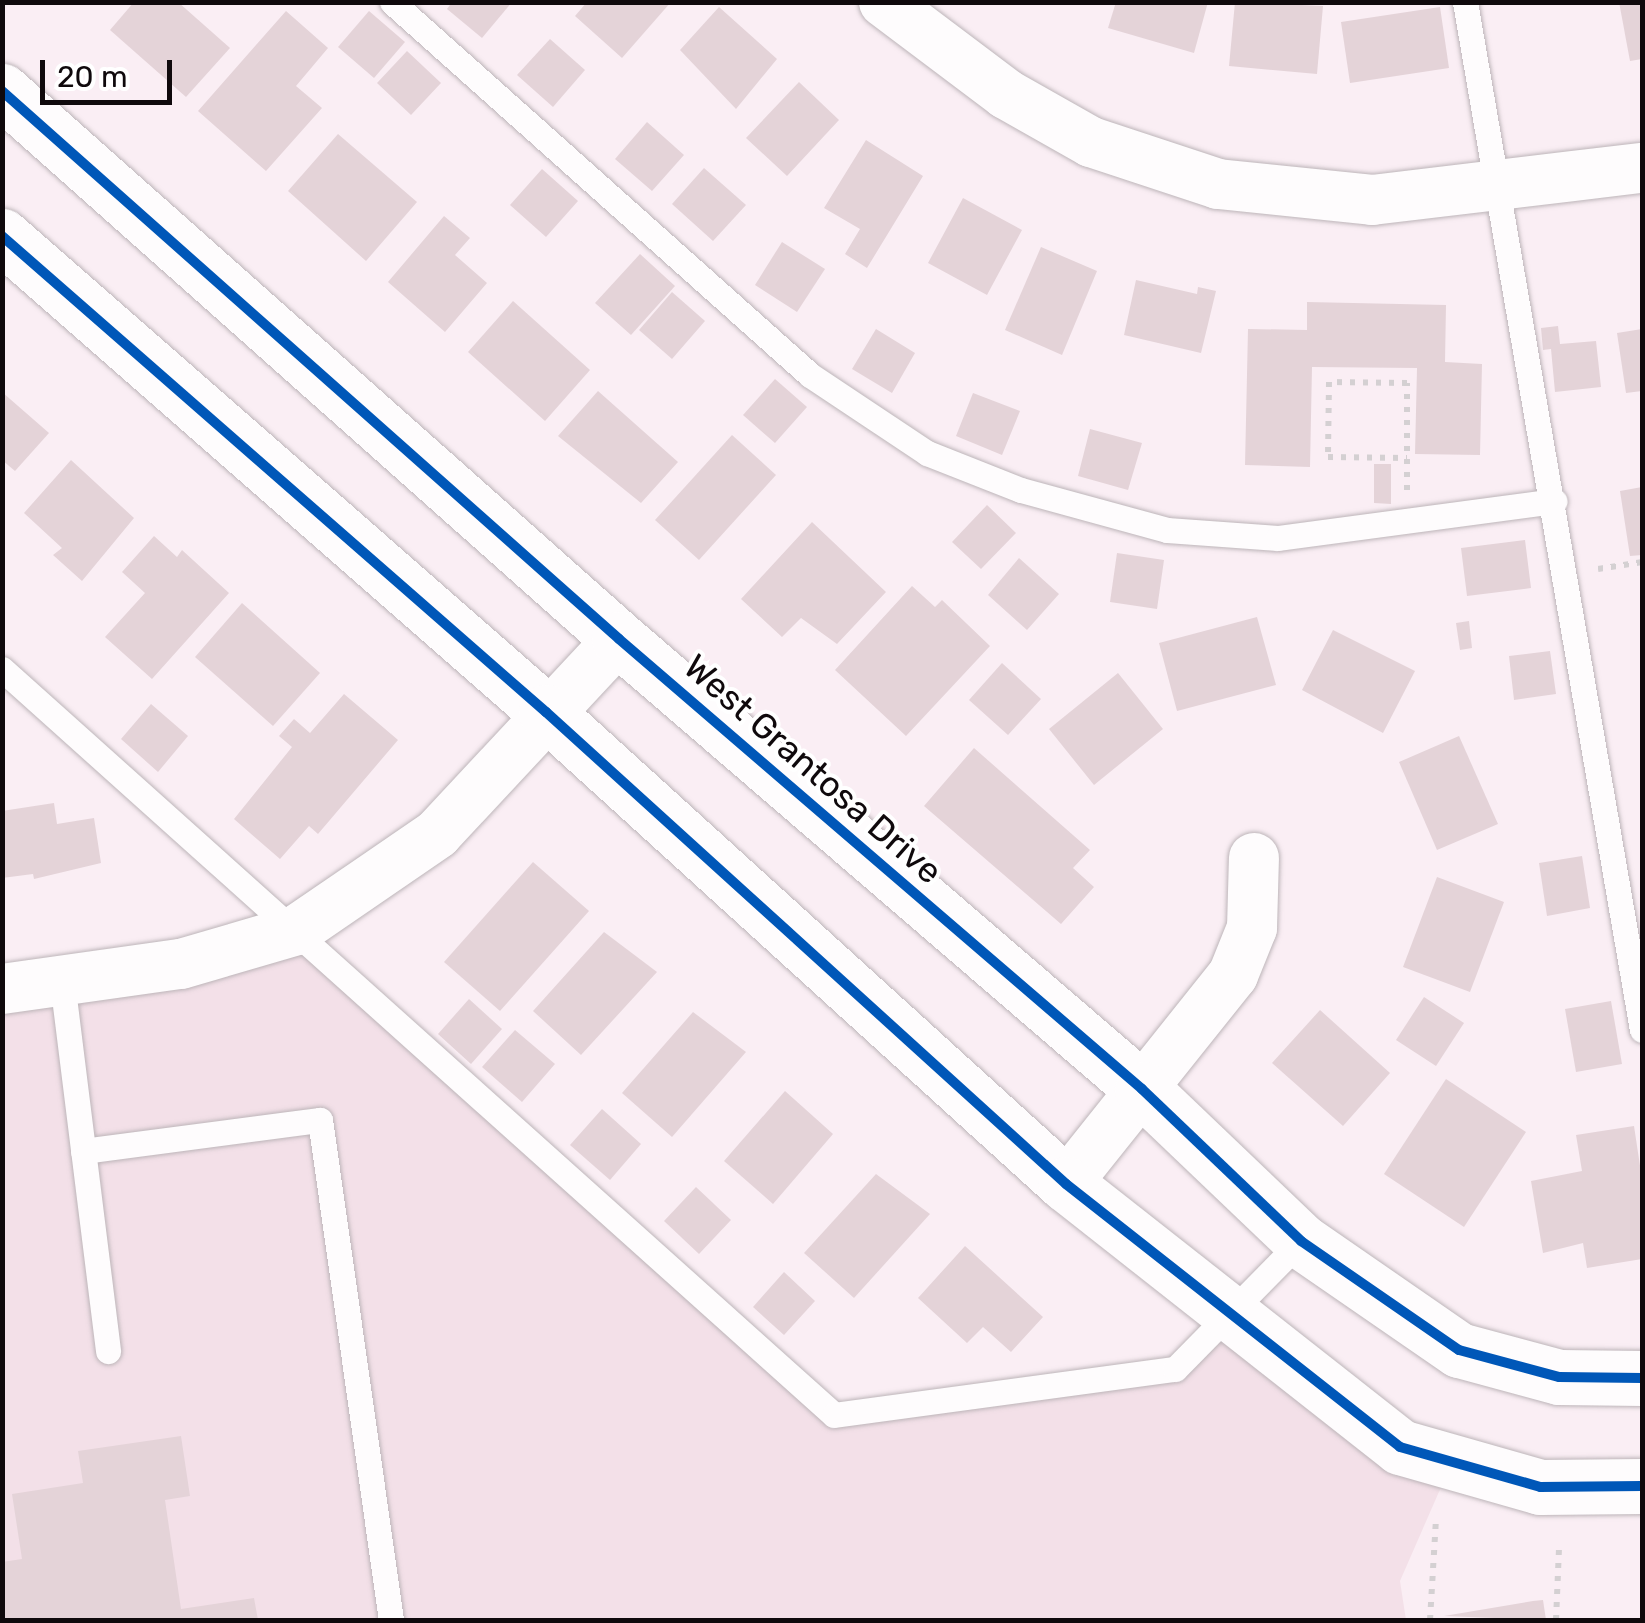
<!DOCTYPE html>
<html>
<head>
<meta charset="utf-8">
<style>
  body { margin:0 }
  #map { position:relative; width:1645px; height:1623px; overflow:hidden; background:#faeef4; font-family:Rubik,sans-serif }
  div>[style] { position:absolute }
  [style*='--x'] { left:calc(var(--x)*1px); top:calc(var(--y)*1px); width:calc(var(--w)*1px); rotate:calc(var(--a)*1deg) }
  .built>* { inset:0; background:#f3e0e8 }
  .building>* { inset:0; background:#e4d3d8 }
  .path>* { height:6px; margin-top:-3px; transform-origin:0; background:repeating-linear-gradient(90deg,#d4d0d2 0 5px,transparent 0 13px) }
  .roads { filter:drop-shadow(0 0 2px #bdb5b9) drop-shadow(0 0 2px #bdb5b9) }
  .service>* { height:25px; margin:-12.5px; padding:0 12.5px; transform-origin:12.5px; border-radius:12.5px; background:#fefcfd }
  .minor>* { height:50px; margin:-25px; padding:0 25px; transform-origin:25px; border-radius:25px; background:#fefcfd }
  .tertiary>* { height:55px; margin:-27.5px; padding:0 27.5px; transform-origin:27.5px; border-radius:27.5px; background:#fefcfd }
  .cycleway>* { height:10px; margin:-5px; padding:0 5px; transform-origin:5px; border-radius:5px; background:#0057b8 }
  span { translate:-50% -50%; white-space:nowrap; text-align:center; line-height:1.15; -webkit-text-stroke:8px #fff; paint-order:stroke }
  .street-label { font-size:35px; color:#0f090c }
  .frame { position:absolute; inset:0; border:5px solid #0f090c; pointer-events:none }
  .scale { position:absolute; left:40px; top:60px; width:132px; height:45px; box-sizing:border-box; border:5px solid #0f090c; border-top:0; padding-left:12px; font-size:30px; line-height:35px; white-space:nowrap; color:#0f090c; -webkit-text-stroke:8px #fff; paint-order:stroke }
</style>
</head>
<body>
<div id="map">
  <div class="built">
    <i style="clip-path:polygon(297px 930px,834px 1415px,1175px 1369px,1230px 1316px,1452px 1462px,1400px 1581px,1406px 1620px,3px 1620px,2px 989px)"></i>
  </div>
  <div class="building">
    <i style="clip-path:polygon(134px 2px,178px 2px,230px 48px,186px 97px,110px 30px)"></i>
    <i style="clip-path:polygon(452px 2px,512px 2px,482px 38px,447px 9px)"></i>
    <i style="clip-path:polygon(587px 2px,671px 2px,622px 58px,575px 16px)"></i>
    <i style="clip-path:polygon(1116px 2px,1208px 2px,1194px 53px,1108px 28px)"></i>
    <i style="clip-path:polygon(1235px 2px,1323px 6px,1317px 74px,1229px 66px)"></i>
    <i style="clip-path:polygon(1619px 2px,1642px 2px,1642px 59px,1630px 61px)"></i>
    <i style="clip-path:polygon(719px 7px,777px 59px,736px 109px,680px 50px)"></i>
    <i style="clip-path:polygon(1440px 7px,1449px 68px,1350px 83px,1341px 22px)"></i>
    <i style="clip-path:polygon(286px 11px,328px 48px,296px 86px,322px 108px,266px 171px,198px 111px)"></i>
    <i style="clip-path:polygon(369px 11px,405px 42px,374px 78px,338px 47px)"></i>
    <i style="clip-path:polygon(550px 39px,585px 70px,553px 107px,517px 75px)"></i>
    <i style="clip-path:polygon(407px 51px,441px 83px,411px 115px,377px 83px)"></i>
    <i style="clip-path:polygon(799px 82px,839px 120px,787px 176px,746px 138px)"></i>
    <i style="clip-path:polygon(647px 122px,684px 155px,652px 191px,615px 159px)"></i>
    <i style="clip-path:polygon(338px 134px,417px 202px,366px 261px,288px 191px)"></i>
    <i style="clip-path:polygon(866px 140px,923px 176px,867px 268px,845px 254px,860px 229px,824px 208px)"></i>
    <i style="clip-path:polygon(704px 168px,746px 205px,713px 241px,672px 204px)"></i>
    <i style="clip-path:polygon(542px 169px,578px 201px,546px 237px,510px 205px)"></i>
    <i style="clip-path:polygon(963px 198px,1022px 230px,987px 295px,928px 263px)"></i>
    <i style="clip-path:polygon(444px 216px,470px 238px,455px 255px,487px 283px,445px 332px,388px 282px)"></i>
    <i style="clip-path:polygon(782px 242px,825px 269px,797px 312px,755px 285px)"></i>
    <i style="clip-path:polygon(1041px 247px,1097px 271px,1062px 355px,1005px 330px)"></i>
    <i style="clip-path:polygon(640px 254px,675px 286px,631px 335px,595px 303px)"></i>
    <i style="clip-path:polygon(1136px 280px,1197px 294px,1198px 287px,1216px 291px,1201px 353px,1124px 335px)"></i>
    <i style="clip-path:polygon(672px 292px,705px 321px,672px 359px,639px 330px)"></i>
    <i style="clip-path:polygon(513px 301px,590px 370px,545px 421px,468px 352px)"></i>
    <i style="clip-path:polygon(1307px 302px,1446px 305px,1445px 362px,1482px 364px,1480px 455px,1415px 454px,1417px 368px,1312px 367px,1310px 467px,1245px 465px,1248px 329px,1307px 330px)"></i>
    <i style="clip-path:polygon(1558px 326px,1560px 344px,1596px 341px,1601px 387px,1555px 392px,1551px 349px,1543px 350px,1541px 328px)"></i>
    <i style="clip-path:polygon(876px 329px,915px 353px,892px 393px,852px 369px)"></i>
    <i style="clip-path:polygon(1642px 329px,1642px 391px,1626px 393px,1617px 333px)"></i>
    <i style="clip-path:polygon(775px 379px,807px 407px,775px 443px,743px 415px)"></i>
    <i style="clip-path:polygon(598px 391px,678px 462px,641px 503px,558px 436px)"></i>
    <i style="clip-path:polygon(2px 392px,49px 433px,15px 471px,2px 460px)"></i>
    <i style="clip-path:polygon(973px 393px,1020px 411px,1002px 455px,956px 436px)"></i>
    <i style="clip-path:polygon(1090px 429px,1142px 443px,1128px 490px,1078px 476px)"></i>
    <i style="clip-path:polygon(732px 435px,776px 475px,699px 560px,655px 520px)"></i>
    <i style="clip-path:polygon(71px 460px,134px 518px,82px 581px,53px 555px,62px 548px,24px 513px)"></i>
    <i style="clip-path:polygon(1374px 464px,1391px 464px,1391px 504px,1374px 503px)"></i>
    <i style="clip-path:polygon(1642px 487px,1642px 555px,1630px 556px,1620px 491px)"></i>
    <i style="clip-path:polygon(987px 505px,1016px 533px,981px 569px,952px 542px)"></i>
    <i style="clip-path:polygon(812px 522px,886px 592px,837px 644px,801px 618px,782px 637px,741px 599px)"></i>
    <i style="clip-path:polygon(154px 536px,177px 557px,182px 550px,229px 593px,152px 679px,105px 637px,145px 593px,122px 572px)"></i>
    <i style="clip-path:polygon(1525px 540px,1531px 588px,1467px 596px,1461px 548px)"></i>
    <i style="clip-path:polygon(1117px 553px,1164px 560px,1157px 609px,1110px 602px)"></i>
    <i style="clip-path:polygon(1019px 558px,1059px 594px,1027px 630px,988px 595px)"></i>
    <i style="clip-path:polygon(912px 586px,935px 607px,942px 600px,990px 646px,906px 736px,835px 670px)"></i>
    <i style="clip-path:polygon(242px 603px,320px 673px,273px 726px,195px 657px)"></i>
    <i style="clip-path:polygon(1257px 617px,1276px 685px,1177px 711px,1159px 643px)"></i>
    <i style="clip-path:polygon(1469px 621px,1472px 648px,1460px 650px,1456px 623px)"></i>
    <i style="clip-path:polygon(1333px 630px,1415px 671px,1383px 733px,1302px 690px)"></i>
    <i style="clip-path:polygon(1550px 651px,1556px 694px,1514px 700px,1509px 656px)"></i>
    <i style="clip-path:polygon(1002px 663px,1041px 699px,1008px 735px,969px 700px)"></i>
    <i style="clip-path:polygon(1118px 673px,1163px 729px,1094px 785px,1049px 729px)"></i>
    <i style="clip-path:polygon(344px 694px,398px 740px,318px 834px,309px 826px,280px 859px,234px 819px,292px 747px,279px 736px,294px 719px,310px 733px)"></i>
    <i style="clip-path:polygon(151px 704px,188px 736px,158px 772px,121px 739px)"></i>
    <i style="clip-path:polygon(1459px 736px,1498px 824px,1437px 850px,1399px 762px)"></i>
    <i style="clip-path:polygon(974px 748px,1090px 850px,1073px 868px,1094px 887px,1061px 924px,924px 806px)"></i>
    <i style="clip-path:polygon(54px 803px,57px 824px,94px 818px,101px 863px,34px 879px,33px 874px,2px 878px,2px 811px)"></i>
    <i style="clip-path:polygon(1582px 856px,1590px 908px,1547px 916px,1539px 863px)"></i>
    <i style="clip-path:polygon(533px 862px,589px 911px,500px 1011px,444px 962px)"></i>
    <i style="clip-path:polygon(1437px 877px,1504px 902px,1470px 992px,1403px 967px)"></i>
    <i style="clip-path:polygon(604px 932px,657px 972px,581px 1055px,533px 1011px)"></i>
    <i style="clip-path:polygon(1424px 997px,1464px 1023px,1436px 1066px,1396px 1040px)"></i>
    <i style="clip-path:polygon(469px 999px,502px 1029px,471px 1064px,438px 1034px)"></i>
    <i style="clip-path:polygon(1611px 1001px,1622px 1064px,1576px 1072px,1565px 1009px)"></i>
    <i style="clip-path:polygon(1320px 1010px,1390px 1073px,1343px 1126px,1272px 1063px)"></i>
    <i style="clip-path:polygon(693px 1012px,746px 1052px,672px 1137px,622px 1093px)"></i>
    <i style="clip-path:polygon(515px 1030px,555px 1064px,522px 1102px,482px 1067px)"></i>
    <i style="clip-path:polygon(1446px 1079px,1526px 1132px,1464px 1227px,1384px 1174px)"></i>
    <i style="clip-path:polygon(785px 1091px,833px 1134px,773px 1204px,724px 1161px)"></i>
    <i style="clip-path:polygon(602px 1109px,641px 1144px,610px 1180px,570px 1145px)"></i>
    <i style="clip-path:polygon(1634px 1126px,1642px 1179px,1642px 1259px,1587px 1268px,1583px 1243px,1543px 1253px,1531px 1181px,1582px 1171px,1576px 1135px)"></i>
    <i style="clip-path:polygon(876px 1174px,930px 1214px,854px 1298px,804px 1253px)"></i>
    <i style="clip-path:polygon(696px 1187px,731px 1220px,699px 1254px,664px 1221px)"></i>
    <i style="clip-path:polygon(965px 1246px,1043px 1317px,1011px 1352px,983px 1327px,967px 1343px,918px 1298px)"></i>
    <i style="clip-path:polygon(784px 1272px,815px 1301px,784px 1335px,753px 1307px)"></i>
    <i style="clip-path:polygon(181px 1436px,190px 1496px,165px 1500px,181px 1609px,254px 1598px,258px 1620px,2px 1620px,2px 1562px,22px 1559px,12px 1494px,83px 1483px,78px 1451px)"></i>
    <i style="clip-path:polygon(1543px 1600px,1546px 1620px,1444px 1616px,1533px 1601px)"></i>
  </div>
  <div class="path">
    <i style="--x:1407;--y:490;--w:107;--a:-90"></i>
    <i style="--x:1407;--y:383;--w:78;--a:-179.3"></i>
    <i style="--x:1329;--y:382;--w:75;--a:90.8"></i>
    <i style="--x:1328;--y:457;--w:79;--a:0.7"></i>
    <i style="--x:1598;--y:569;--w:45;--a:-9"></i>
    <i style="--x:1430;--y:1620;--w:102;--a:-86.6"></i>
    <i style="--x:1556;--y:1620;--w:73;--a:-87.6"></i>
  </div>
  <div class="roads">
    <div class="service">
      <i style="--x:392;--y:2;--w:560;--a:41.74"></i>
      <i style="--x:810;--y:375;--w:141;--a:33.7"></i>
      <i style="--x:927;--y:453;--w:101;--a:21.5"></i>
      <i style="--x:1021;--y:490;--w:151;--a:15.3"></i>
      <i style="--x:1167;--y:530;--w:111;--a:4.1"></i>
      <i style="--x:1278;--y:538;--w:279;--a:-7.6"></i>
      <i style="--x:1465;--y:2;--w:1043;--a:80.23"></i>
      <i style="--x:2;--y:669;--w:1117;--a:41.88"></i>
      <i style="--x:834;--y:1415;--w:344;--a:-7.7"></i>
      <i style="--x:1175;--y:1369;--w:180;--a:-45.5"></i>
      <i style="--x:62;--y:981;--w:373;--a:82.9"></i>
      <i style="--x:83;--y:1151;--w:239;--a:-7.5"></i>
      <i style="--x:320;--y:1120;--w:505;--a:81.92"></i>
    </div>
    <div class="minor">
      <i style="--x:884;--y:2;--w:153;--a:37"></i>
      <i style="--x:1006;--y:94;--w:98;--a:29.5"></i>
      <i style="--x:1091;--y:142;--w:134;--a:18.3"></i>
      <i style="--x:1218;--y:184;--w:155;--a:5.9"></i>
      <i style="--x:1372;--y:200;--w:272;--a:-6.8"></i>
      <i style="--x:2;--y:989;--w:181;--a:-8"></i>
      <i style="--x:181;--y:964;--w:121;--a:-16.3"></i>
      <i style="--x:297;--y:930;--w:170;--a:-34.4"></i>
      <i style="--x:437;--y:834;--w:267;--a:-47"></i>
      <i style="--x:1066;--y:1184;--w:268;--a:-51.4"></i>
      <i style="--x:1233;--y:975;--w:51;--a:-68"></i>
      <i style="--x:1252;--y:928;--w:70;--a:-88.4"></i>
    </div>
    <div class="tertiary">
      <i style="--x:2;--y:91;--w:825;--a:41.61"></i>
      <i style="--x:619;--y:639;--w:690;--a:40.71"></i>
      <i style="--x:1142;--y:1089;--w:220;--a:43.7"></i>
      <i style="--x:1301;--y:1241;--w:192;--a:34.6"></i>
      <i style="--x:1459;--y:1350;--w:104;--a:15.1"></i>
      <i style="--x:1559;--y:1377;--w:83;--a:0.7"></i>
      <i style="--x:2;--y:236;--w:723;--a:41.19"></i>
      <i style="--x:546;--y:712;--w:702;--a:42.23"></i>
      <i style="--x:1066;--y:1184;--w:425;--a:38.2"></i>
      <i style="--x:1400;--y:1447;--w:146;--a:15.9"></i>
      <i style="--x:1540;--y:1487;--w:102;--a:-0.6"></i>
    </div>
  </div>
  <div class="cycleway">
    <i style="--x:2;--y:91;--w:825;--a:41.61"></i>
    <i style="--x:619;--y:639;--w:690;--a:40.71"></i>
    <i style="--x:1142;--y:1089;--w:220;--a:43.7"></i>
    <i style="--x:1301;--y:1241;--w:192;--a:34.6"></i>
    <i style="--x:1459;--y:1350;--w:104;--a:15.1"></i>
    <i style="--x:1559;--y:1377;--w:83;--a:0.7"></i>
    <i style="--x:2;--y:236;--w:723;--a:41.19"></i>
    <i style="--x:546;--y:712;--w:702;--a:42.23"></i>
    <i style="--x:1066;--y:1184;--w:425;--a:38.2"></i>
    <i style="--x:1400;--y:1447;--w:146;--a:15.9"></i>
    <i style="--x:1540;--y:1487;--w:102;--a:-0.6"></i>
  </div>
  <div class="street-label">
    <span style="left:813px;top:769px;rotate:41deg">West Grantosa Drive</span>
  </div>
  <div class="frame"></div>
  <div class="scale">20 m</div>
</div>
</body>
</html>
